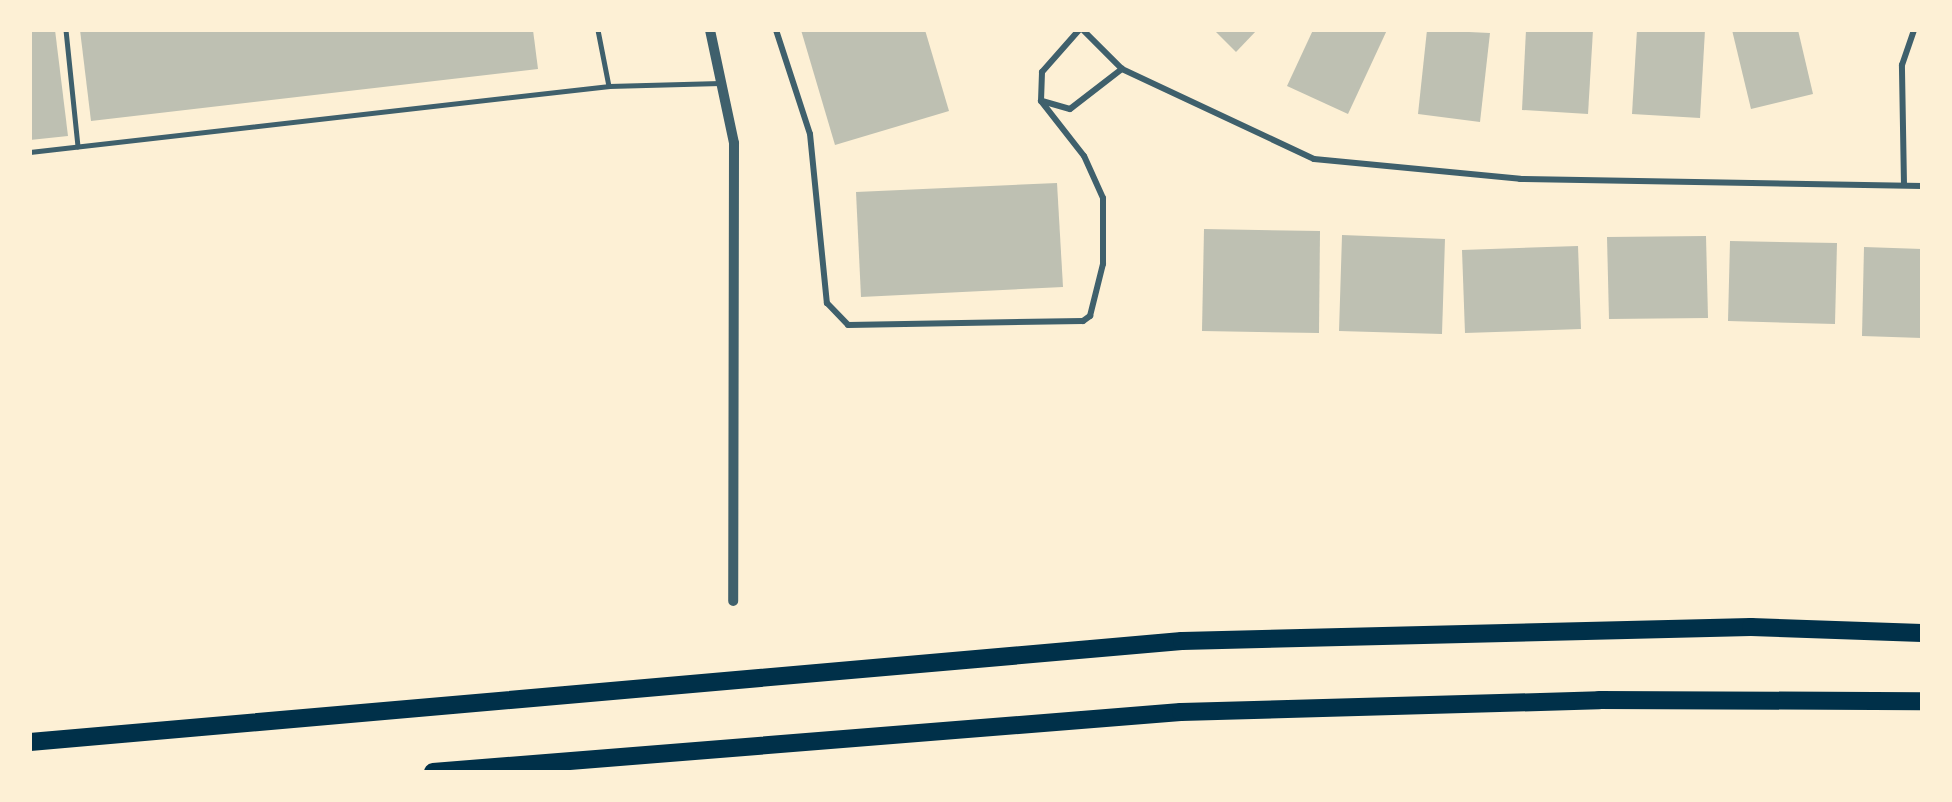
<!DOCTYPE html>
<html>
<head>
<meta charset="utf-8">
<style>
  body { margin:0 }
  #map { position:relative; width:1952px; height:802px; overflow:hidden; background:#fdf0d5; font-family:Overpass,sans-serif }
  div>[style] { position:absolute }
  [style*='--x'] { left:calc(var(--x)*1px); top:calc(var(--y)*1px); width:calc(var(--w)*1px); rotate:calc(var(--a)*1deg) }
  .building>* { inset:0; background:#bec0b2 }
  .service>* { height:4.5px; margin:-2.25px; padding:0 2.25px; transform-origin:2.25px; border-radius:2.25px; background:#3f606c }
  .minor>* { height:6px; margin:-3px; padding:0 3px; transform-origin:3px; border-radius:3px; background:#3f606c }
  .tertiary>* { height:10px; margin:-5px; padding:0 5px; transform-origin:5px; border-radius:5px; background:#3f606c }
  .motorway>* { height:18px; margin:-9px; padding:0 9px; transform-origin:9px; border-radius:9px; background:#003049 }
  span { translate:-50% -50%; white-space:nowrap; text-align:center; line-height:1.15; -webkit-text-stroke:6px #fdf0d5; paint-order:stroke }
  .frame { position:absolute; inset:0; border:32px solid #fdf0d5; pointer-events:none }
</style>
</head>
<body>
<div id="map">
  <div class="building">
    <i style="clip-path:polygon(30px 30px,55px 30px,68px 136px,30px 140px)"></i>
    <i style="clip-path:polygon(80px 30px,533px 30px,538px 69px,91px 121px)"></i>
    <i style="clip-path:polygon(801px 30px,925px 30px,949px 111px,835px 145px)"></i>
    <i style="clip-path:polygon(1214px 30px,1257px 30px,1236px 52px)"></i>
    <i style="clip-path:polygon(1313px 30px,1387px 30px,1348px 114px,1287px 86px)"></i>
    <i style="clip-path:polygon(1427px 30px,1490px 33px,1480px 122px,1418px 114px)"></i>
    <i style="clip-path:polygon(1526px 30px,1593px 30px,1588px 114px,1522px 110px)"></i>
    <i style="clip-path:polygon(1637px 30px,1705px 30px,1700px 118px,1632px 114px)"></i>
    <i style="clip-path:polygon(1732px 30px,1798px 30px,1813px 94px,1751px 109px)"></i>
    <i style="clip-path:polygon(1057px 183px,1063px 287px,861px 297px,856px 192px)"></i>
    <i style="clip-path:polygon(1204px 229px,1320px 231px,1319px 333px,1202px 331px)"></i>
    <i style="clip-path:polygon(1342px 235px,1445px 239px,1442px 334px,1339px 331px)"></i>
    <i style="clip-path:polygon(1706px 236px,1708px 318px,1609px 319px,1607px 237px)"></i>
    <i style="clip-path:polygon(1730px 241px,1837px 243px,1835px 324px,1728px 321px)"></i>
    <i style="clip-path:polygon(1578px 246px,1581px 329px,1465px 333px,1462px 250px)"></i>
    <i style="clip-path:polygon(1864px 247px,1922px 249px,1922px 338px,1862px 336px)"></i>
  </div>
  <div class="service">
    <i style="--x:66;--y:30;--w:117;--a:84.1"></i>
    <i style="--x:598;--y:30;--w:57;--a:78.9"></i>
    <i style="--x:30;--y:152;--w:583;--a:-6.5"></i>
    <i style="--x:609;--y:86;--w:111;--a:-1.5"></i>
  </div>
  <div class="minor">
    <i style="--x:776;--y:30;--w:109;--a:71.9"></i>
    <i style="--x:810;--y:134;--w:170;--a:84.3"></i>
    <i style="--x:827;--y:303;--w:30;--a:46"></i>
    <i style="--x:848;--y:325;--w:235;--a:-1"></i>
    <i style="--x:1083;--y:321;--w:9;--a:-36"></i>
    <i style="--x:1090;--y:316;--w:54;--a:-76"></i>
    <i style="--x:1103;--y:264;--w:66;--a:-90"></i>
    <i style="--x:1103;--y:198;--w:46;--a:-114.3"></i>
    <i style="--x:1084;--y:156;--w:70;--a:-128"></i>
    <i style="--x:1041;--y:101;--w:29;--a:-88"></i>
    <i style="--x:1042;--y:72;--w:56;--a:-48.6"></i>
    <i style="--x:1083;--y:30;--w:55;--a:45"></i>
    <i style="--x:1122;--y:69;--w:212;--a:25.1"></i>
    <i style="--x:1314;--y:159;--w:207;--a:5.5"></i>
    <i style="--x:1520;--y:179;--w:402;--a:1"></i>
    <i style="--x:1042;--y:101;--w:29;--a:16"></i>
    <i style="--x:1070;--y:109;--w:66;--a:-37.6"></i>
    <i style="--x:1904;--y:185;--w:120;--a:-91"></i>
    <i style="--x:1902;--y:65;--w:37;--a:-71"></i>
  </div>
  <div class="tertiary">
    <i style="--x:710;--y:30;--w:116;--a:78"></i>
    <i style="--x:734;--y:143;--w:458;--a:90.1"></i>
  </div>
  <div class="motorway">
    <i style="--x:30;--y:742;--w:1156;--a:-5.01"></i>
    <i style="--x:1182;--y:641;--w:569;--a:-1.41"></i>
    <i style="--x:1751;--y:627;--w:171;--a:2"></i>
    <i style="--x:433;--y:772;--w:750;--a:-4.59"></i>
    <i style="--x:1181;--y:712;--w:418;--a:-1.6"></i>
    <i style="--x:1599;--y:700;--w:323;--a:0.2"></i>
  </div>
  <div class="frame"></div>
</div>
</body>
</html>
